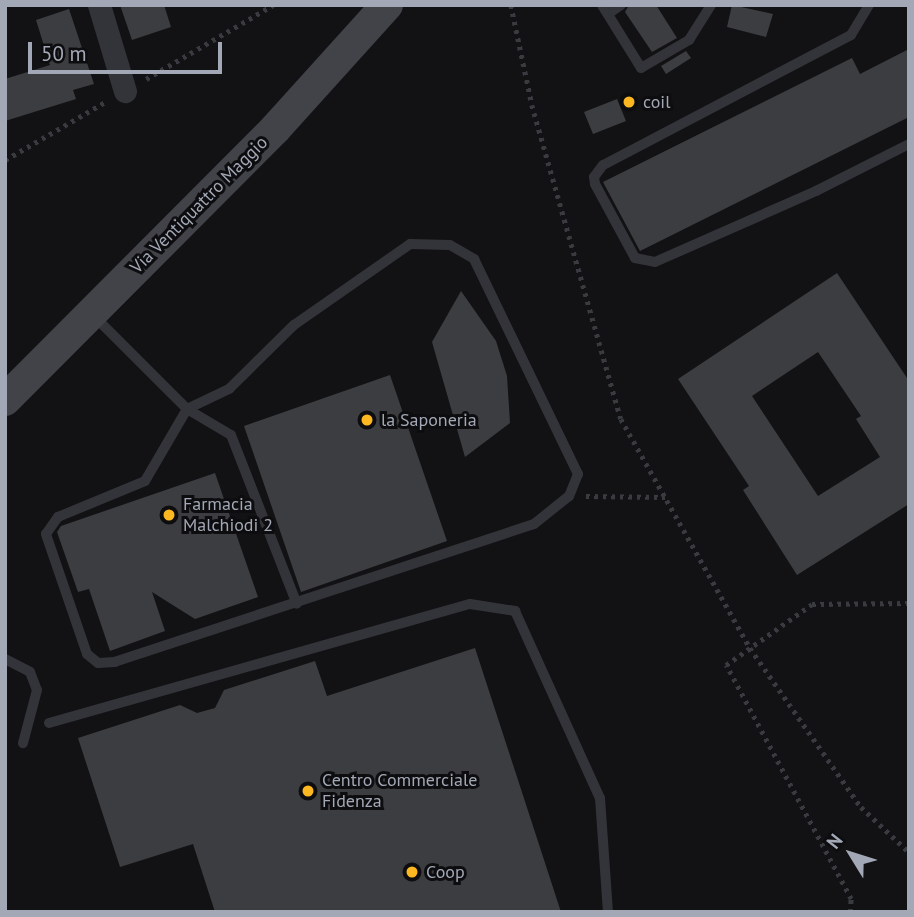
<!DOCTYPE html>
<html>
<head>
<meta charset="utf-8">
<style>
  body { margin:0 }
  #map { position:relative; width:914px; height:917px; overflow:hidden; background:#121214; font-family:"PT Sans",sans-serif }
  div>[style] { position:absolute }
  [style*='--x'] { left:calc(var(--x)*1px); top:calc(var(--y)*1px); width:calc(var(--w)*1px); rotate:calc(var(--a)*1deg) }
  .building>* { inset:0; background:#3c3d41 }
  .path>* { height:4.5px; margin-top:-2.25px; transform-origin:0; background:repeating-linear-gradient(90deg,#393b40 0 3.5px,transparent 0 8.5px) }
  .lane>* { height:10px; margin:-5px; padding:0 5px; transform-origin:5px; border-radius:5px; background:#333439 }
  .street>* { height:23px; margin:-11.5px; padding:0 11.5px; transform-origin:11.5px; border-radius:11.5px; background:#333439 }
  .secondary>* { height:32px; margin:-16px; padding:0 16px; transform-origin:16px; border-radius:16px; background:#414349 }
  .dots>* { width:19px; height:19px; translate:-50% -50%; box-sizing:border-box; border:4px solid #0d0d0f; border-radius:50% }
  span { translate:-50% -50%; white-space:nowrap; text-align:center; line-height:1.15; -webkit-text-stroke:6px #0d0d0f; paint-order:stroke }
  .poi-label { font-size:18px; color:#a2a8b5 }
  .left { translate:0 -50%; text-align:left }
  .street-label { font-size:18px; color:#a2a8b5 }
  .frame { position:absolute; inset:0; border:7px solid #a2a8b5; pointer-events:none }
  .north { position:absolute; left:816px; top:819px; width:70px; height:70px; -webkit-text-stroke:5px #0d0d0f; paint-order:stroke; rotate:308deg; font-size:19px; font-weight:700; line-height:28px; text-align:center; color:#a2a8b5 }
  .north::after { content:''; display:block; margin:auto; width:24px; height:32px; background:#a2a8b5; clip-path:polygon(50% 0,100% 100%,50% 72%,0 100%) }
  .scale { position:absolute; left:28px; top:42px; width:194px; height:32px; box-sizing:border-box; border:4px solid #a2a8b5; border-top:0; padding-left:9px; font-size:21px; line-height:24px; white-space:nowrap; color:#a2a8b5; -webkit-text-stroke:5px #0d0d0f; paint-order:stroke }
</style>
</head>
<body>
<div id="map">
  <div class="building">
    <i style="clip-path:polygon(120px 5px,164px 5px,171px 27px,132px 40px)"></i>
    <i style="clip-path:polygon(629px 5px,656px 5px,677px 38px,652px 52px,625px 12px)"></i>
    <i style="clip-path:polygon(732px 5px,773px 14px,766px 37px,727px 27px)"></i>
    <i style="clip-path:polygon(69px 9px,94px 84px,73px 90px,76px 99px,5px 121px,5px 79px,50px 65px,36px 20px)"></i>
    <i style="clip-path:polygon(909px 49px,909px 117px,640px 251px,603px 182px,852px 58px,860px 74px)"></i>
    <i style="clip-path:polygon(686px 51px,691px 58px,666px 74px,661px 66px)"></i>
    <i style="clip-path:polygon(617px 99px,626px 121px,593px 134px,584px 112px)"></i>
    <i style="clip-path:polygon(evenodd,837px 273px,909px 381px,909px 504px,797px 575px,743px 490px,749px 486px,678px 379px,837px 273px,818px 352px,861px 416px,856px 419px,880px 457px,818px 496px,752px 396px,818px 352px)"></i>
    <i style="clip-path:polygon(461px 291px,496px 341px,507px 376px,510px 423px,465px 457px,432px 342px)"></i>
    <i style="clip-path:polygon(390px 375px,447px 541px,301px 592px,244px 426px)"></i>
    <i style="clip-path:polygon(215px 473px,258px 597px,195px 619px,152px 592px,165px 631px,110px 651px,89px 589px,78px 592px,57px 532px,61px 526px)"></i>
    <i style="clip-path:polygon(475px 648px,561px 912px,215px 912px,193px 844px,120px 867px,78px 738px,180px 705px,197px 713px,215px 708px,224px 690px,315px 661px,327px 696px)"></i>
  </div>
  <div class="path">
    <i style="--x:511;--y:5;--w:102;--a:78.1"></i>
    <i style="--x:532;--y:105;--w:326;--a:74.2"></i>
    <i style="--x:621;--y:419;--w:263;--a:60.6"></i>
    <i style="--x:750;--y:648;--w:194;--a:55.1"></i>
    <i style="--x:861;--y:807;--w:66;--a:43.2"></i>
    <i style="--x:146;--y:79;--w:147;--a:-30.2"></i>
    <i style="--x:5;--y:160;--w:116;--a:-30.1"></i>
    <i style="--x:586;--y:496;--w:79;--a:0.7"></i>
    <i style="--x:850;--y:912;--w:13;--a:-86"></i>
    <i style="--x:851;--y:899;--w:265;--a:-118.1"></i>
    <i style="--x:726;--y:665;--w:105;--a:-35.3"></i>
    <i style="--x:812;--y:604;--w:97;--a:-0.6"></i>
  </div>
  <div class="lane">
    <i style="--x:602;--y:5;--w:74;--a:58.2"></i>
    <i style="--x:641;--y:68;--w:56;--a:-30.3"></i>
    <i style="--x:689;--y:40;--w:41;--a:-57.8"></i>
    <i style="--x:869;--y:5;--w:35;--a:121"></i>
    <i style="--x:851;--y:35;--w:280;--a:152.3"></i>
    <i style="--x:603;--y:165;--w:15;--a:127"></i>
    <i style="--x:594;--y:177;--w:7;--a:82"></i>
    <i style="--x:595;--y:184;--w:84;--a:61.6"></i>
    <i style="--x:635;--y:258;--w:20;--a:11"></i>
    <i style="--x:655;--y:262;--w:176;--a:-23.8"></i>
    <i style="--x:816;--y:191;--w:104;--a:-26.8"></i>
    <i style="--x:608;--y:14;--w:16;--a:-35"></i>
    <i style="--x:410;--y:244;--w:40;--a:1.4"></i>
    <i style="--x:450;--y:245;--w:28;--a:30"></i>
    <i style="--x:474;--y:259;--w:239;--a:64.2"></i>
    <i style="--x:578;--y:474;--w:24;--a:112"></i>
    <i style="--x:569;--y:496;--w:45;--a:141.3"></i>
    <i style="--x:534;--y:524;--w:441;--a:161.8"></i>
    <i style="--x:115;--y:662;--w:17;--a:177"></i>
    <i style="--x:98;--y:663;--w:14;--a:-141"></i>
    <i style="--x:87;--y:654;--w:127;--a:-108.9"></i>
    <i style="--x:46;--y:534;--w:21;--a:-55"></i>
    <i style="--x:58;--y:517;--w:94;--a:-22.5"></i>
    <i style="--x:145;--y:481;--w:83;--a:-59.7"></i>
    <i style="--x:187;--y:409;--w:47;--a:-25.5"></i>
    <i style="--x:229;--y:389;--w:91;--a:-44.6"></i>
    <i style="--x:294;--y:325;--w:141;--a:-34.9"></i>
    <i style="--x:93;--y:315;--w:133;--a:45"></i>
    <i style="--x:187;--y:409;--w:51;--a:30.6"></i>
    <i style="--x:231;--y:435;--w:181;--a:68.7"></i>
    <i style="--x:5;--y:659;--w:28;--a:27"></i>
    <i style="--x:30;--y:672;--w:19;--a:69"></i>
    <i style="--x:37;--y:690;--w:55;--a:104.8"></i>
    <i style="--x:49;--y:723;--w:437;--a:-15.8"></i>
    <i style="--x:470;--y:604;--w:46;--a:8.8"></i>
    <i style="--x:515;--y:611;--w:205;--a:65.6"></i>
    <i style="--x:600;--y:798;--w:114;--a:86"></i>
  </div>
  <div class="street">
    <i style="--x:99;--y:5;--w:90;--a:73.2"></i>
  </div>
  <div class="secondary">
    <i style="--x:5;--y:400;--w:383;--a:-45.1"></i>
    <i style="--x:275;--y:129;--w:167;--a:-47.9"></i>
  </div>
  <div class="dots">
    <i style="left:629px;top:102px;background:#fdb721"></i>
    <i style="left:367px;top:420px;background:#fdb721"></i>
    <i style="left:169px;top:515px;background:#fdb721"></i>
    <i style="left:308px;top:791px;background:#fdb721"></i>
    <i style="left:412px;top:872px;background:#fdb721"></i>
  </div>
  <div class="poi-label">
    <span class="left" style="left:643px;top:102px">coil</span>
    <span class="left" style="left:381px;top:420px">la Saponeria</span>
    <span class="left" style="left:183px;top:515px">Farmacia<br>Malchiodi 2</span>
    <span class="left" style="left:322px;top:791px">Centro Commerciale<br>Fidenza</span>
    <span class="left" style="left:426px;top:872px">Coop</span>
  </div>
  <div class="street-label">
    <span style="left:199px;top:205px;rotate:-45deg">Via Ventiquattro Maggio</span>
  </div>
  <div class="frame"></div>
  <div class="north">N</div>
  <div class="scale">50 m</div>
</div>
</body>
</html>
